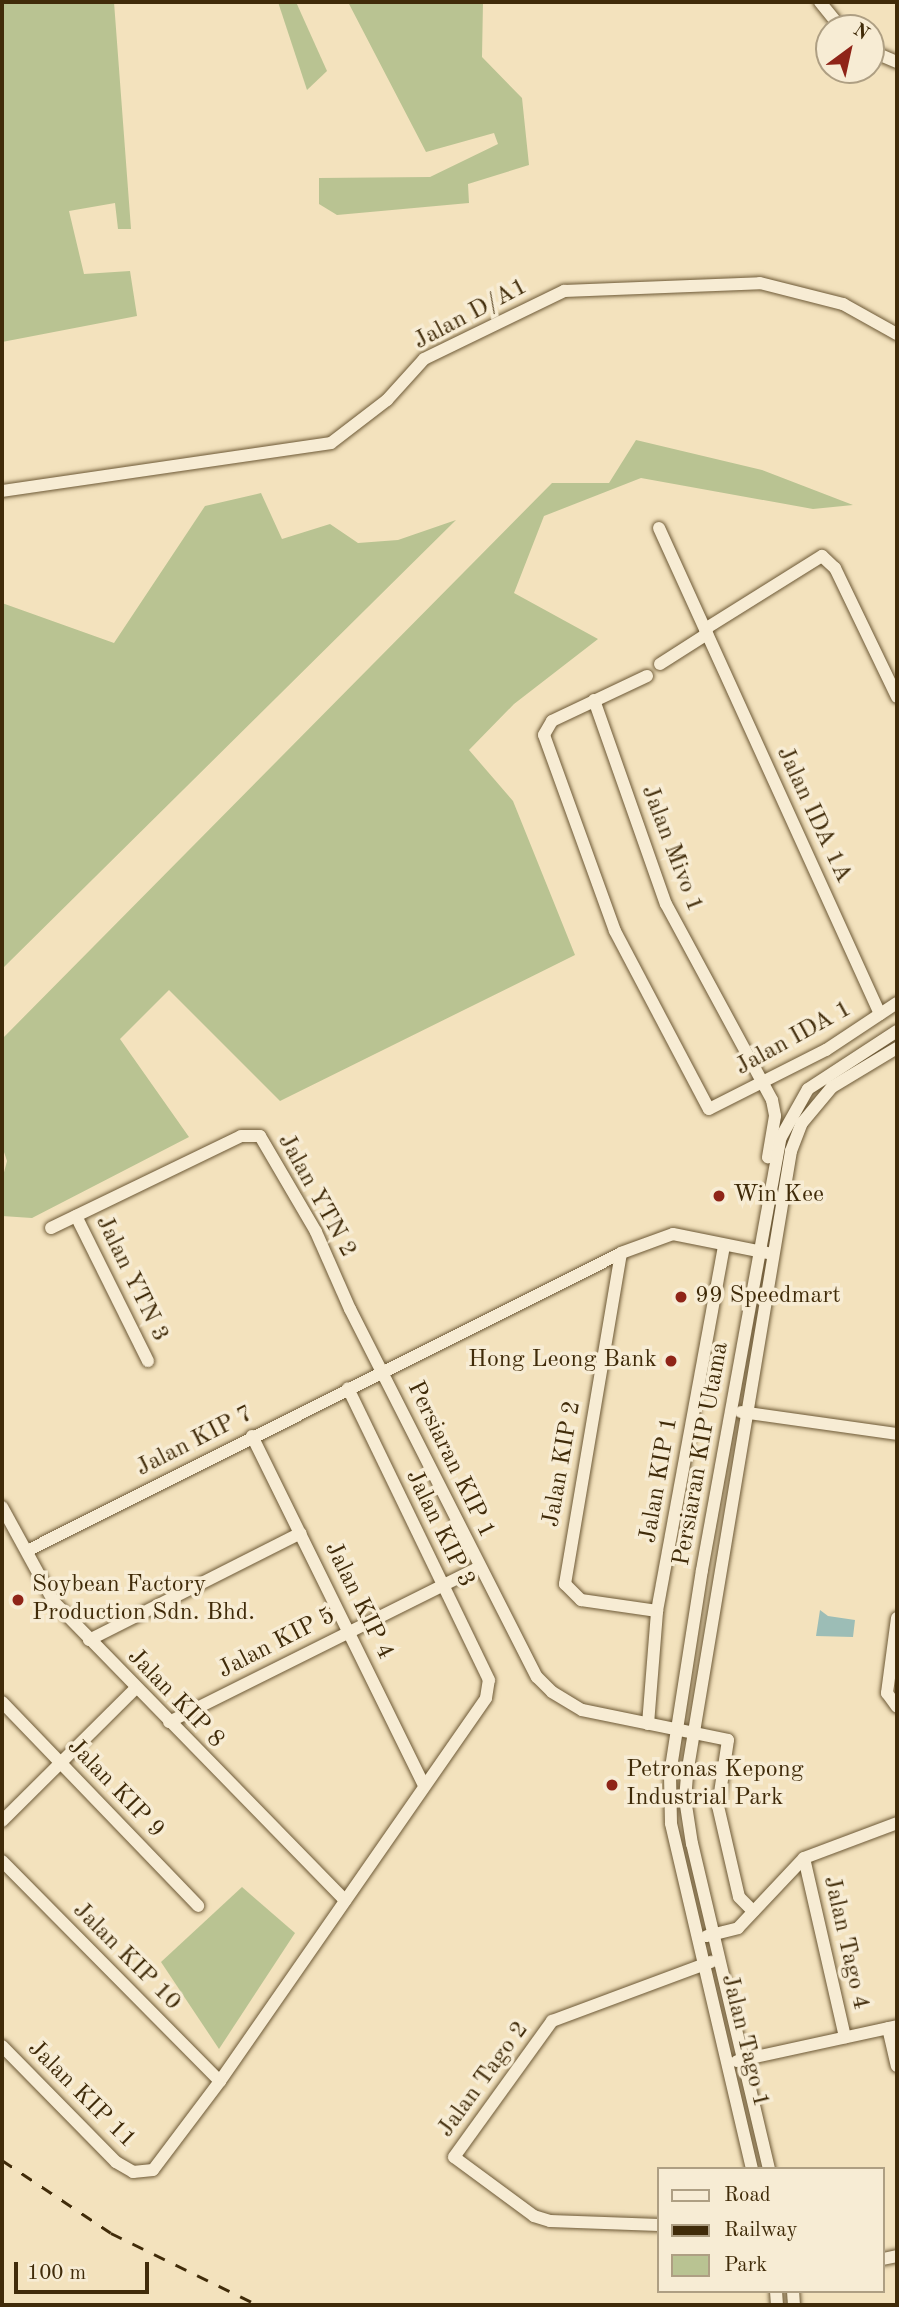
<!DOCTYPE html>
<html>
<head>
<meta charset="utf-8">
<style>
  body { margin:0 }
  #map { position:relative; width:899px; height:2307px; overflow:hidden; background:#f3e2bd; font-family:"Old Standard TT",serif }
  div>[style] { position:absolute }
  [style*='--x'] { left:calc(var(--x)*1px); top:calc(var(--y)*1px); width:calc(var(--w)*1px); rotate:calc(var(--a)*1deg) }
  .green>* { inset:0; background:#b9c392 }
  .water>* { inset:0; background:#9cbdb6 }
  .roads { filter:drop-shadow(0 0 2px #6d5936) drop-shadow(0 0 2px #6d5936) }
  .minor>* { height:12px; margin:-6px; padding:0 6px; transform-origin:6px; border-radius:6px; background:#f7ecd4 }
  .rail>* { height:2.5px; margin-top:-1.25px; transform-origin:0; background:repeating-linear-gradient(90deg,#402b09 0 12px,transparent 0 24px) }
  .dots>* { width:19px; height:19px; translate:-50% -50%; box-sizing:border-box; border:4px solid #f7ecd4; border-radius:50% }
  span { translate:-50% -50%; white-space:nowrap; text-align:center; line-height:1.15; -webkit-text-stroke:7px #f7ecd4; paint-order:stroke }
  .street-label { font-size:24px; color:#402b09 }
  .poi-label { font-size:24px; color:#402b09 }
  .left { translate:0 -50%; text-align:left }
  .right { translate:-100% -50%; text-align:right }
  .frame { position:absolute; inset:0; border:4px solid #402b09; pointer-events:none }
  .legend { position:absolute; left:657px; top:2167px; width:228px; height:126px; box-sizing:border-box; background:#f7ecd4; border:2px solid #ae9f83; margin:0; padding:9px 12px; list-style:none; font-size:21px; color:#402b09 }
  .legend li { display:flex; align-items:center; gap:14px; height:35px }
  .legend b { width:35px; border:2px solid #ae9f83 }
  .north { position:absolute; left:815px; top:14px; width:70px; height:70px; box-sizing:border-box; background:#f7ecd4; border:2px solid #ae9f83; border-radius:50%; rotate:33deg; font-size:19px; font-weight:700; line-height:28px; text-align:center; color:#402b09 }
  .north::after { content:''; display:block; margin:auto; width:24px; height:32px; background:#8f2418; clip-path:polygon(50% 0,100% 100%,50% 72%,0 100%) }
  .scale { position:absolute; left:14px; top:2262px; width:135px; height:32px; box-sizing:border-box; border:4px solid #402b09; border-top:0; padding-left:9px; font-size:21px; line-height:24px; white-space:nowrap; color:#402b09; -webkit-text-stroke:5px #f7ecd4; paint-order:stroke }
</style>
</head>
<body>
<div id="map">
  <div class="green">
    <i style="clip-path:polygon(2px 2px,114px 2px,131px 229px,118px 229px,115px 203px,69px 211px,84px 274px,130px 271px,137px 316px,2px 342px)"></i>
    <i style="clip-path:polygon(278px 2px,296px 2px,327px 71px,307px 90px)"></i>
    <i style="clip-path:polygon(348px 2px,483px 2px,482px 57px,522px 98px,529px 165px,468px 184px,469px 203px,337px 215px,319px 204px,319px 178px,430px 177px,498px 144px,494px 133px,426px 152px)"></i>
    <i style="clip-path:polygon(636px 440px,762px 470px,853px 505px,813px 509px,641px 478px,544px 516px,514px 593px,598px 639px,514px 704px,469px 750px,513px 801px,575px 955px,280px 1101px,169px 990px,120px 1039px,189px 1137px,32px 1218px,2px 1216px,2px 1180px,7px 1161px,2px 1146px,2px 1039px,552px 483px,609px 483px)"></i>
    <i style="clip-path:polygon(261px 493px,282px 539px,330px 524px,358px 543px,398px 540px,456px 520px,2px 969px,2px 603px,114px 643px,205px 506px)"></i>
    <i style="clip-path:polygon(242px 1887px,295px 1933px,219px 2049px,161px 1962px)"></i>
  </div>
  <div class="water">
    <i style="clip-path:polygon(820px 1610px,828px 1616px,855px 1620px,853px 1637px,816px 1636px)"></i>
  </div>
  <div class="roads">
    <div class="minor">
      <i style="--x:820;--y:2;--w:33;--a:51"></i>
      <i style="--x:871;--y:51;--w:28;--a:23"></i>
      <i style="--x:2;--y:491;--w:332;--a:-8.3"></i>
      <i style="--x:331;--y:443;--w:71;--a:-37.5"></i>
      <i style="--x:387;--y:400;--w:55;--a:-47.9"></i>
      <i style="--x:424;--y:359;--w:156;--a:-25.9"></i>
      <i style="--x:564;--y:291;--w:196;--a:-2.3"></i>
      <i style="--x:760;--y:283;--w:86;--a:14.2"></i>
      <i style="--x:843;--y:304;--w:62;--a:29.1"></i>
      <i style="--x:659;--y:528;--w:534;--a:65.55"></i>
      <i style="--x:705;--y:629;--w:138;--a:-32"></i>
      <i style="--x:822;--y:556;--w:18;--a:43"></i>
      <i style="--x:835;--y:568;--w:143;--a:64.3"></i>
      <i style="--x:660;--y:664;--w:56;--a:-32.6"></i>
      <i style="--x:647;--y:676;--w:105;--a:154.7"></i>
      <i style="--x:552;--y:721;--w:16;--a:120"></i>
      <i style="--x:544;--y:735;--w:208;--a:70.1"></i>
      <i style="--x:615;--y:931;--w:201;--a:62.2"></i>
      <i style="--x:709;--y:1109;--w:131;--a:-26.8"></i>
      <i style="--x:826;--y:1050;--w:85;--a:-33.5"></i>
      <i style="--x:594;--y:700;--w:216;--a:70.6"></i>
      <i style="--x:666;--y:904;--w:223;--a:61.6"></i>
      <i style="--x:772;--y:1100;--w:16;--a:79"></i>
      <i style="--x:775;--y:1116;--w:42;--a:99.7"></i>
      <i style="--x:76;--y:1216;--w:162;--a:63.6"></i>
      <i style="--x:51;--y:1228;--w:211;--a:-25.8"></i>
      <i style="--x:241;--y:1136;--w:19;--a:0"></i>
      <i style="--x:260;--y:1136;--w:111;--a:59.7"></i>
      <i style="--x:316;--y:1232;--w:84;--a:66.2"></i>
      <i style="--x:350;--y:1309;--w:413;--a:63.1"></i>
      <i style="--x:537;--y:1677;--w:21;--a:45"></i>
      <i style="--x:552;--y:1692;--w:35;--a:31"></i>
      <i style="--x:582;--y:1710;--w:149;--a:11.6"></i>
      <i style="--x:728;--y:1740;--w:67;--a:98.6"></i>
      <i style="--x:718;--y:1806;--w:93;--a:77"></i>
      <i style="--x:739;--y:1897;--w:20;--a:45"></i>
      <i style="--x:621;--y:1253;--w:336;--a:99.6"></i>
      <i style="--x:565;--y:1584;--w:23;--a:45"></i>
      <i style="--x:581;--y:1600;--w:77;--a:8.2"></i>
      <i style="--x:741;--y:1412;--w:158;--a:8"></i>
      <i style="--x:252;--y:1436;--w:390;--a:63.8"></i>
      <i style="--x:2;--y:1507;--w:108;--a:61.3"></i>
      <i style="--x:54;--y:1602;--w:417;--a:45.7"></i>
      <i style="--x:27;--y:1551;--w:665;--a:-26.64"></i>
      <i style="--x:621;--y:1253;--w:55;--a:-20.1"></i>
      <i style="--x:673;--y:1234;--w:96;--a:11.4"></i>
      <i style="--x:897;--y:1618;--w:76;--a:97.6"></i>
      <i style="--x:887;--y:1693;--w:17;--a:54"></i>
      <i style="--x:89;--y:1640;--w:237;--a:-26.8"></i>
      <i style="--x:2;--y:1702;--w:283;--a:46.1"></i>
      <i style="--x:169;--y:1722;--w:347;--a:-26.5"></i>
      <i style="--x:648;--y:1724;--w:113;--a:-85.4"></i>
      <i style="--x:657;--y:1611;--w:372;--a:-79.6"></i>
      <i style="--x:2;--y:1821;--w:187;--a:-44.8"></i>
      <i style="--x:804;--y:1858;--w:184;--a:77.1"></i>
      <i style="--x:2;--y:1861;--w:310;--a:45.3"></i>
      <i style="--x:707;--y:1936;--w:32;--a:-14"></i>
      <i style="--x:738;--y:1928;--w:96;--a:-46.7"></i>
      <i style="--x:804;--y:1858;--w:99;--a:-20.6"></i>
      <i style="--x:888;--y:2028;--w:39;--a:77"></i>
      <i style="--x:2;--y:2046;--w:163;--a:45.5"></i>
      <i style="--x:116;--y:2162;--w:20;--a:30"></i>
      <i style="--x:133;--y:2172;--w:20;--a:-6"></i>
      <i style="--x:153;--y:2170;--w:111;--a:-53"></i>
      <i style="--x:220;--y:2081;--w:466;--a:-55.2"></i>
      <i style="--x:486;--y:1698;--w:18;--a:-81"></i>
      <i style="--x:489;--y:1680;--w:324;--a:-115.8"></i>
      <i style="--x:737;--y:2061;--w:164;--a:-12.3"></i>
      <i style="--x:752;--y:2169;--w:355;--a:-103.2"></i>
      <i style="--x:671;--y:1823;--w:49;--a:-91.2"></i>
      <i style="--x:670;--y:1774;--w:206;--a:-81.1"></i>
      <i style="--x:702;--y:1570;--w:438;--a:-79.7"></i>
      <i style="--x:780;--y:1139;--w:57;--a:-60.8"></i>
      <i style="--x:808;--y:1089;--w:106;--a:-33.1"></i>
      <i style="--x:769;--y:2169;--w:334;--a:-103.3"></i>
      <i style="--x:692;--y:1844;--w:46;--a:-98.8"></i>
      <i style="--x:685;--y:1799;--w:25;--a:-85"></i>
      <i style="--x:687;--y:1774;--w:632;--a:-80.52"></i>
      <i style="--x:791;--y:1151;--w:30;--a:-69"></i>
      <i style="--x:802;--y:1123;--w:47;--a:-50.2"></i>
      <i style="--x:832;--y:1087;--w:76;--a:-31"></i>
      <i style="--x:659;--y:2225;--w:109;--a:-177.9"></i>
      <i style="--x:550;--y:2221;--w:17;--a:-163"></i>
      <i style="--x:534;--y:2216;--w:99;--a:-143.6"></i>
      <i style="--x:454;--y:2157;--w:168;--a:-54.2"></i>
      <i style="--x:552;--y:2021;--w:170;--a:-20.4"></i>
      <i style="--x:883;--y:2259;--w:14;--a:-12"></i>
      <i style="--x:776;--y:2291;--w:14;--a:86"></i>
      <i style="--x:793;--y:2291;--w:14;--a:86"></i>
    </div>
  </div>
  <div class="rail">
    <i style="--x:2;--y:2160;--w:131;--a:33.8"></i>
    <i style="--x:111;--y:2233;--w:164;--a:26.1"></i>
  </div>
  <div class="dots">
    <i style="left:719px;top:1196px;background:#8f2418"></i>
    <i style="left:681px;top:1297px;background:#8f2418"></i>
    <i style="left:671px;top:1361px;background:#8f2418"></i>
    <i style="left:18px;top:1600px;background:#8f2418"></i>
    <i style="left:612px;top:1785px;background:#8f2418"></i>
  </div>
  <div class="street-label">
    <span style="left:471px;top:315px;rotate:-28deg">Jalan D/A1</span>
    <span style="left:813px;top:815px;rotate:65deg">Jalan IDA 1A</span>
    <span style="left:671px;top:849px;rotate:69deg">Jalan Mivo 1</span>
    <span style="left:794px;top:1039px;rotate:-29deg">Jalan IDA 1</span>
    <span style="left:316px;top:1196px;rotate:61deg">Jalan YTN 2</span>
    <span style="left:131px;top:1279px;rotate:64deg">Jalan YTN 3</span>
    <span style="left:195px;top:1442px;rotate:-27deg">Jalan KIP 7</span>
    <span style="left:702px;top:1454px;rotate:-80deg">Persiaran KIP Utama</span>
    <span style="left:450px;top:1460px;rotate:64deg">Persiaran KIP 1</span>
    <span style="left:563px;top:1464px;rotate:-80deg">Jalan KIP 2</span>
    <span style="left:660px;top:1480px;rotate:-80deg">Jalan KIP 1</span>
    <span style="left:439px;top:1529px;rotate:64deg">Jalan KIP 3</span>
    <span style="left:358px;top:1601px;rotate:64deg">Jalan KIP 4</span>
    <span style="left:277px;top:1644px;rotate:-27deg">Jalan KIP 5</span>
    <span style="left:175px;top:1699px;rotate:46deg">Jalan KIP 8</span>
    <span style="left:115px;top:1789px;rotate:46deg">Jalan KIP 9</span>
    <span style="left:845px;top:1943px;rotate:77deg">Jalan Tago 4</span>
    <span style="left:126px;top:1957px;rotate:45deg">Jalan KIP 10</span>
    <span style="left:744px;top:2041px;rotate:76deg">Jalan Tago 1</span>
    <span style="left:484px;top:2080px;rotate:-54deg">Jalan Tago 2</span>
    <span style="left:81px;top:2095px;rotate:45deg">Jalan KIP 11</span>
  </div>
  <div class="poi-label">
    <span class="left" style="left:733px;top:1196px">Win Kee</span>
    <span class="left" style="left:695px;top:1297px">99 Speedmart</span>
    <span class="right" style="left:657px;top:1361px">Hong Leong Bank</span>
    <span class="left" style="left:32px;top:1600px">Soybean Factory<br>Production Sdn. Bhd.</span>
    <span class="left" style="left:626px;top:1785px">Petronas Kepong<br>Industrial Park</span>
  </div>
  <div class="frame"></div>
  <ul class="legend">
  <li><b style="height:9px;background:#f7ecd4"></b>Road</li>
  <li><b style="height:9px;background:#402b09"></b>Railway</li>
  <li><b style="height:19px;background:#b9c392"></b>Park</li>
  </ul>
  <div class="north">N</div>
  <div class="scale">100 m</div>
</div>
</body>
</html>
